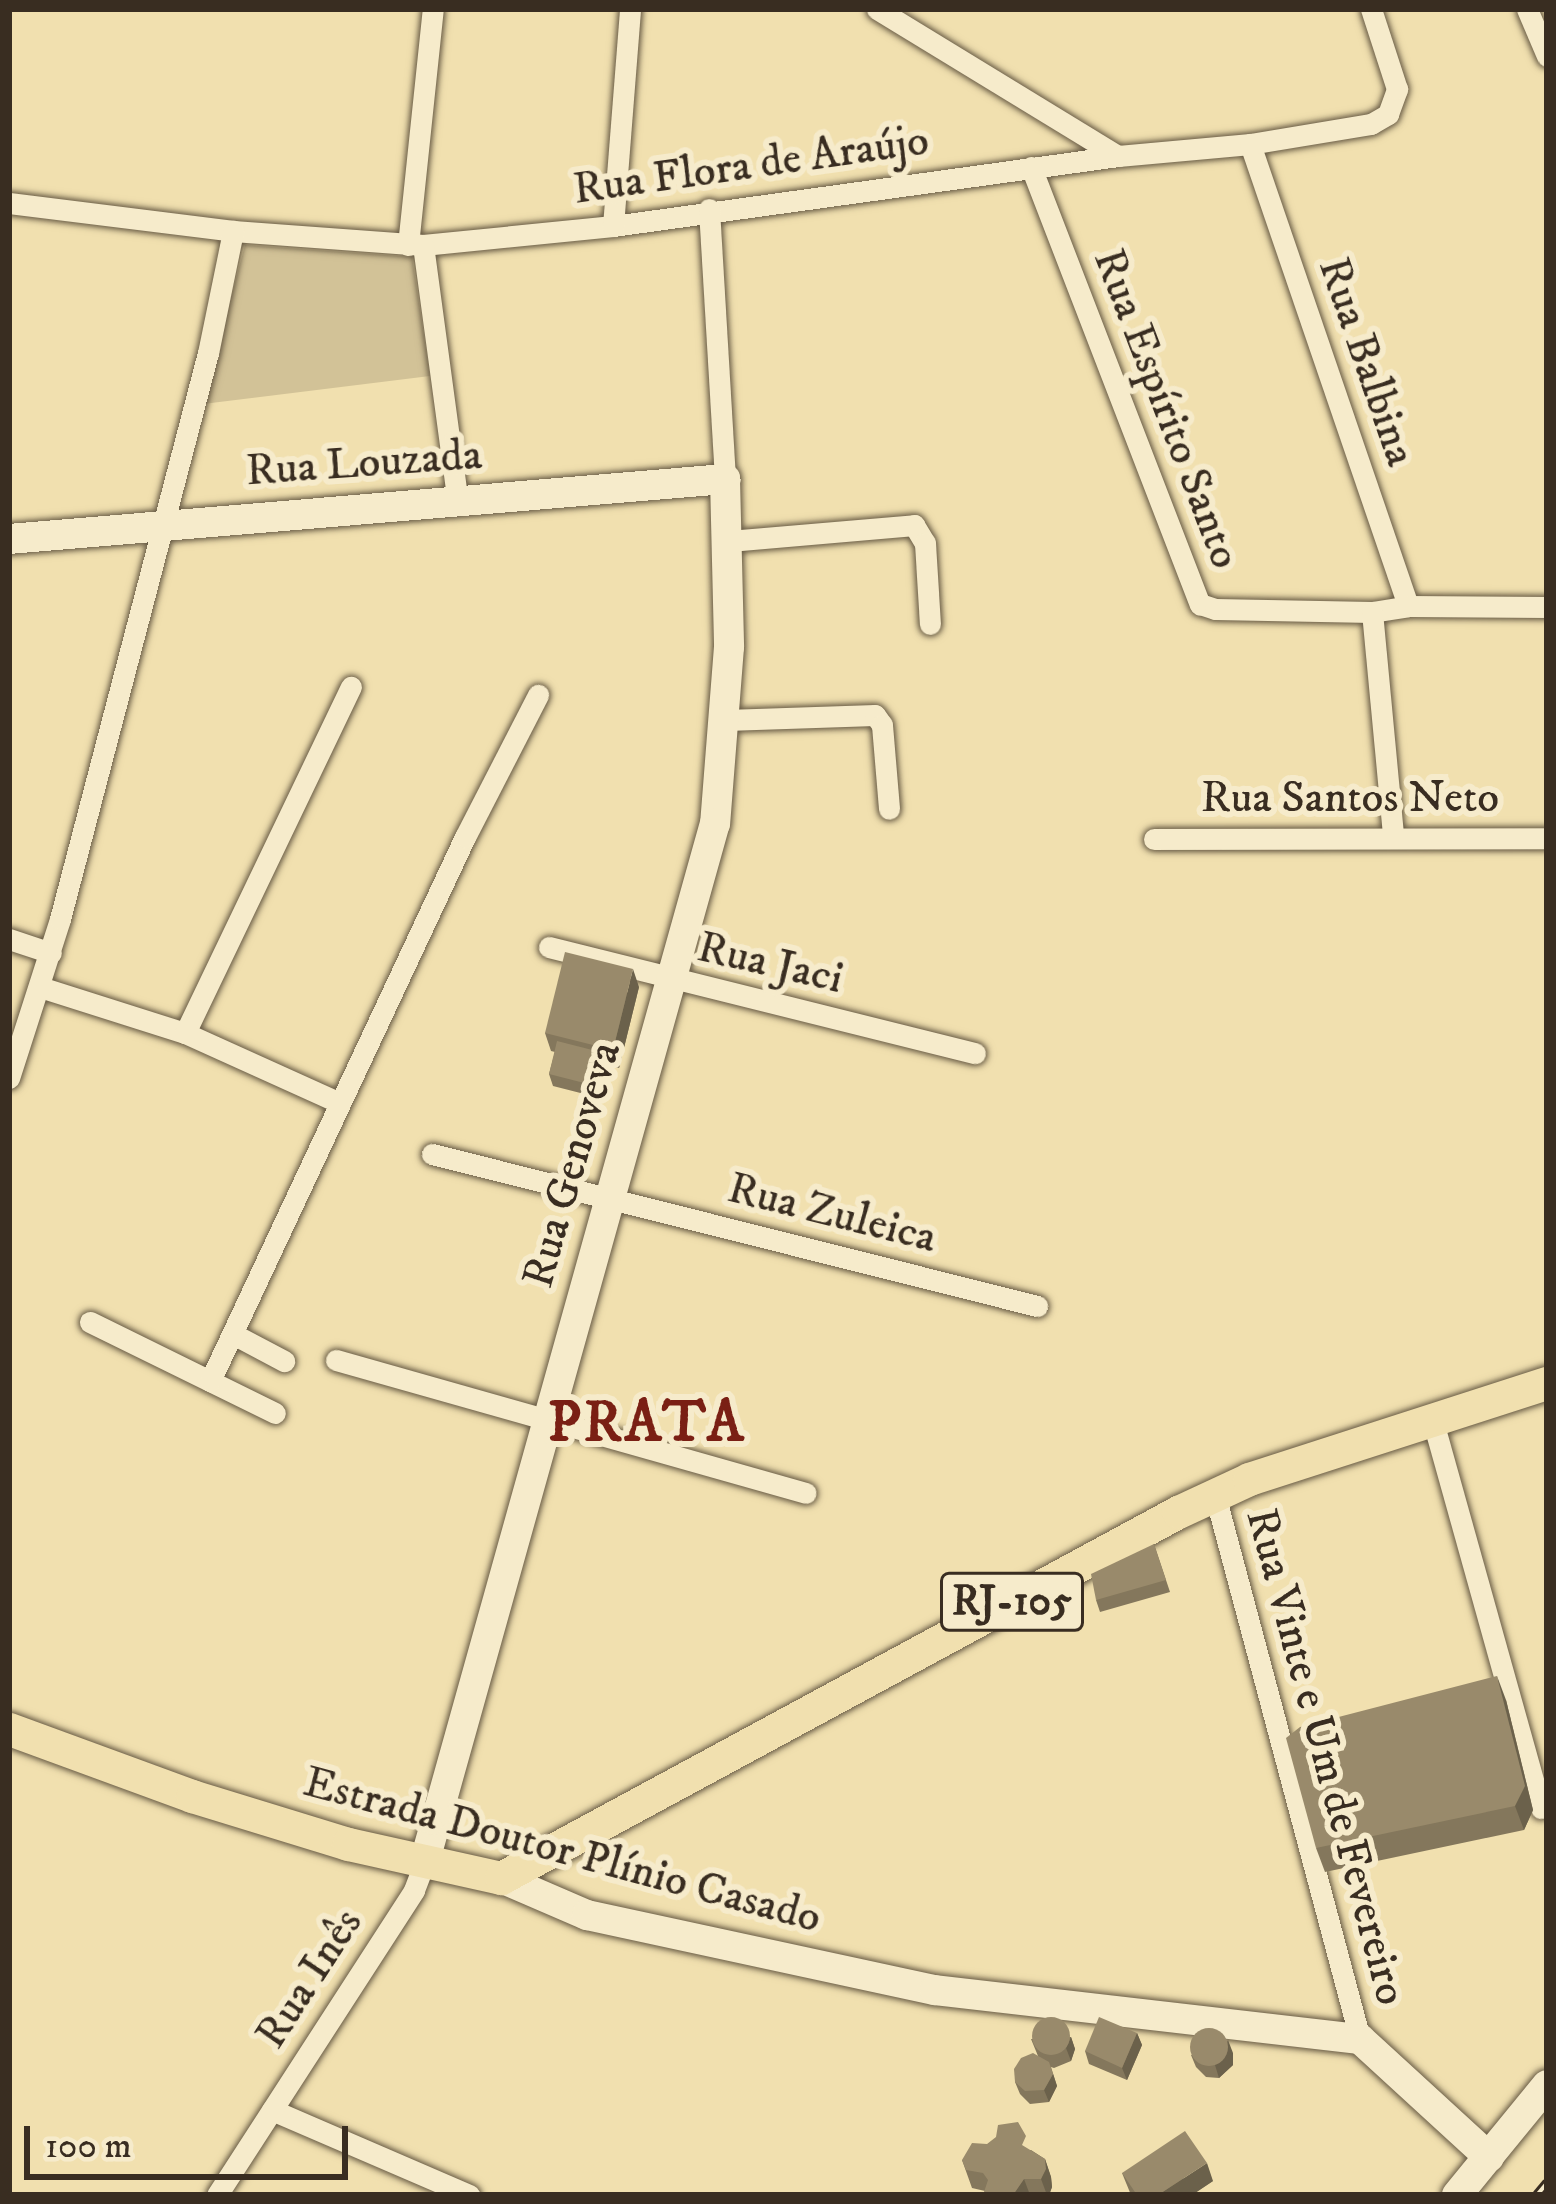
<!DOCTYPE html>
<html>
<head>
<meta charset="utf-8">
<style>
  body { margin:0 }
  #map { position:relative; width:1556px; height:2204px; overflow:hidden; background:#f1e0af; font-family:"IM FELL DW Pica",serif }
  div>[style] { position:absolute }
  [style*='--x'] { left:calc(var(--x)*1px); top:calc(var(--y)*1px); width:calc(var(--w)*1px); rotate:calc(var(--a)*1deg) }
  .green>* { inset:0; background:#d2c297 }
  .roads { filter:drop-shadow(0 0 3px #675a44) drop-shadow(0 0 3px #675a44) }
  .street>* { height:21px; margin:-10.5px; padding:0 10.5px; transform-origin:10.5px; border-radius:10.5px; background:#f6ebcb }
  .secondary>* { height:30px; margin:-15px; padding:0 15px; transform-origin:15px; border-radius:15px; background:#f6ebcb }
  .primary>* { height:33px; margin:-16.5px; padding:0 16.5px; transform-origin:16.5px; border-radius:16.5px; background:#f1e0af }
  .rail>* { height:10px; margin-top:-5px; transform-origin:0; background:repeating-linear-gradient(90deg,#f6ebcb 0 18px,#392d21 0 36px); box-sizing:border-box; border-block:3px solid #392d21 }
  .wall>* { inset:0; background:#84775c }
  .shaded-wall>* { inset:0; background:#6b614b }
  .building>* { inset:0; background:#998a6b }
  .round { border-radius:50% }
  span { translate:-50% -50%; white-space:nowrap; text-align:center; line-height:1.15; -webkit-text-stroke:12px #f6ebcb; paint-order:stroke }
  .shield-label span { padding:3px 9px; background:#f6ebcb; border:3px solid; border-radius:9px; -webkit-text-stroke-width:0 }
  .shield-label { font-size:42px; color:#392d21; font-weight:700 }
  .street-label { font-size:45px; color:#392d21 }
  .district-label { font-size:57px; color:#7a1f14; font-weight:700; letter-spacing:3px }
  .frame { position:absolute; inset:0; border:12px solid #392d21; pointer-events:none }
  .scale { position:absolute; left:24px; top:2126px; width:324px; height:54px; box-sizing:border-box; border:6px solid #392d21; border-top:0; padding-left:15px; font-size:36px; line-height:42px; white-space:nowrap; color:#392d21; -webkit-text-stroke:9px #f6ebcb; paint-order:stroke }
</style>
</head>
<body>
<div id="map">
  <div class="green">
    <i style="clip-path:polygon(245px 245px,412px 257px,430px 376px,203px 404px)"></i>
  </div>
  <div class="roads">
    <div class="street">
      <i style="--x:877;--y:9;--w:282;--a:31.4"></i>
      <i style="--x:1527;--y:9;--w:51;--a:66.9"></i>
      <i style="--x:1250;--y:144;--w:488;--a:71.1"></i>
      <i style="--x:1031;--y:167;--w:469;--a:68.9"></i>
      <i style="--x:1200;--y:604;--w:16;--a:18"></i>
      <i style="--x:1215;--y:609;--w:157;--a:1.1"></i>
      <i style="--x:1372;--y:612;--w:36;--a:-9"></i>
      <i style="--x:1408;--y:606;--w:139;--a:0.4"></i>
      <i style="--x:9;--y:203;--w:226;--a:7.1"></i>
      <i style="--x:233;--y:231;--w:191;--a:4.2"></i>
      <i style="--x:423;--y:245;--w:191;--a:-5.7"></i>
      <i style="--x:613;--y:226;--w:510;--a:-7.89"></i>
      <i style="--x:1118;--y:156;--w:133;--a:-5.2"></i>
      <i style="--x:1250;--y:144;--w:123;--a:-9.4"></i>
      <i style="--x:1371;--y:124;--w:20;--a:-30"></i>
      <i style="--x:1388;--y:114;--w:27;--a:-70"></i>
      <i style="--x:1397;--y:89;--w:84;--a:-108"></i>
      <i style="--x:709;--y:209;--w:270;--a:86.6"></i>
      <i style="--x:613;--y:226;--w:218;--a:-85.5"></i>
      <i style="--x:408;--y:245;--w:237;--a:-84"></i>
      <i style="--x:423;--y:245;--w:261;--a:82.3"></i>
      <i style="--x:729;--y:541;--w:186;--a:-4.9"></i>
      <i style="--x:914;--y:525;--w:21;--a:59"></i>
      <i style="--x:925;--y:543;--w:81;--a:86.5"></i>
      <i style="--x:1372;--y:612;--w:224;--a:84.6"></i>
      <i style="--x:726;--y:720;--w:149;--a:-1.9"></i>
      <i style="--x:875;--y:715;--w:12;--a:55"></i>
      <i style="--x:882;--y:725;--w:84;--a:85.2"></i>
      <i style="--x:1154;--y:839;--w:393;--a:-0.1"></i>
      <i style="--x:9;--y:939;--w:44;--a:18.4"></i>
      <i style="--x:549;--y:947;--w:439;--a:14"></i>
      <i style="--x:40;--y:987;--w:152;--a:17.6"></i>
      <i style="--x:185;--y:1033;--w:170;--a:24.3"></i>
      <i style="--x:185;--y:1033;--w:384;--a:-64.4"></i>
      <i style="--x:9;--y:1078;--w:167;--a:-72.2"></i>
      <i style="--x:60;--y:919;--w:585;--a:-75.35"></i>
      <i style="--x:208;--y:353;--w:125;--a:-78.4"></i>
      <i style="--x:432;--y:1154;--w:624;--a:14.1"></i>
      <i style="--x:90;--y:1322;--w:206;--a:26.2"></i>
      <i style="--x:233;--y:1334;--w:58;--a:27.9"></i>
      <i style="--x:336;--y:1360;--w:488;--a:15.8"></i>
      <i style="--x:210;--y:1381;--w:601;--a:-64.89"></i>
      <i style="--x:465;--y:837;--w:160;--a:-62.8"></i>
      <i style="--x:1432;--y:1418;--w:405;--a:74.4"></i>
      <i style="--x:1215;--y:1495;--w:563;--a:75.08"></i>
      <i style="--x:272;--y:2110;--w:215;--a:23.3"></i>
      <i style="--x:217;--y:2195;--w:363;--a:-57.1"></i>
      <i style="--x:414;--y:1890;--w:28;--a:-69"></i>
    </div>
    <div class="secondary">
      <i style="--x:9;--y:539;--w:719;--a:-4.79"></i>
      <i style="--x:725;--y:479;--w:168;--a:88.6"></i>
      <i style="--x:729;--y:647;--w:177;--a:94.5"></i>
      <i style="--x:715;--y:823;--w:1081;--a:105.62"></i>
      <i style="--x:501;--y:1878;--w:94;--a:23.3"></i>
      <i style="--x:587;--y:1915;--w:356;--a:12.2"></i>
      <i style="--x:935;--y:1990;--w:428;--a:6.6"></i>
      <i style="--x:1360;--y:2039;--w:175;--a:42.5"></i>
      <i style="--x:1457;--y:2195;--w:142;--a:-50.7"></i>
    </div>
    <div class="primary">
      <i style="--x:9;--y:1729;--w:195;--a:20.1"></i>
      <i style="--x:192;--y:1796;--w:163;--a:17.1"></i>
      <i style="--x:348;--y:1844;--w:157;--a:12.5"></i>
      <i style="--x:501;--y:1878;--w:770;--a:-28.4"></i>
      <i style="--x:1178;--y:1512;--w:78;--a:-24.9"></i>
      <i style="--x:1249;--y:1479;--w:313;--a:-17.9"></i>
    </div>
  </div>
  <div class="rail">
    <i style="--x:1537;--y:2195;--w:16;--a:-50"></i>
  </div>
  <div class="wall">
    <i style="clip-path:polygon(639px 987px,619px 1068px,612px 1066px,604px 1099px,553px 1086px,549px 1074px,555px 1052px,551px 1051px,545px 1033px)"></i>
    <i style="clip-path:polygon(1154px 1544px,1170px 1592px,1100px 1612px,1096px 1600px)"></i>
    <i style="clip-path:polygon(1506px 1700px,1533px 1810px,1524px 1830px,1325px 1872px,1316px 1848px)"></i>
    <i style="clip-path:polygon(1137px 2033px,1142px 2045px,1127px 2080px,1089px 2064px,1085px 2051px)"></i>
    <i style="clip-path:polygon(1071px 2037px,1075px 2049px,1071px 2061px,1054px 2068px,1051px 2067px,1057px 2086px,1049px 2102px,1030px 2104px,1020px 2094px,1015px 2082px,1038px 2056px,1031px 2039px)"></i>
    <i style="clip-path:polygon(1233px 2053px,1233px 2065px,1219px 2078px,1206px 2077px,1196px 2067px,1191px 2055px)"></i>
    <i style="clip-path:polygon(1031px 2150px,1045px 2159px,1051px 2177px,1052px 2187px,1049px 2195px,983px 2195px,985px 2191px,972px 2188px,962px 2160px)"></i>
    <i style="clip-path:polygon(1122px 2173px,1213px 2181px,1192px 2195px,1131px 2195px)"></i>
  </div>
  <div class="shaded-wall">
    <i style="clip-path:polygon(633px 969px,639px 987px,619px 1068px,613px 1050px)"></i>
    <i style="clip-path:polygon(608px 1054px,612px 1066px,604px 1099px,600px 1087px)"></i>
    <i style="clip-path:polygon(1497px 1676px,1506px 1700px,1533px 1810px,1524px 1830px,1515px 1806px)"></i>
    <i style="clip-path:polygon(1137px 2033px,1142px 2045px,1127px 2080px,1122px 2068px)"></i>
    <i style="clip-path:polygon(1071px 2037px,1075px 2049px,1071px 2061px,1066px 2048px)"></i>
    <i style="clip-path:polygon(1228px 2040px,1233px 2053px,1233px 2065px,1219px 2078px,1215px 2065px)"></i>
    <i style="clip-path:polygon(1053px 2074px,1057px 2086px,1049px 2102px,1044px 2090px)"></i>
    <i style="clip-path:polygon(1045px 2159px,1051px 2177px,1052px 2187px,1049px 2195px,1047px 2195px,1041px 2179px)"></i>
    <i style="clip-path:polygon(1207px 2163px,1213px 2181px,1192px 2195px,1158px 2195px)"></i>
    <i style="clip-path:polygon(1024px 2179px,1030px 2195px,1013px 2195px)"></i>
  </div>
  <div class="building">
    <i style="clip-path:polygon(565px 952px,633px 969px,613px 1050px,545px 1033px)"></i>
    <i style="clip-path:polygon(557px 1041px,608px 1054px,600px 1087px,549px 1074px)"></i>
    <i style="clip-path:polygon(1154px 1544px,1166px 1580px,1096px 1600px,1091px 1574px)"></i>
    <i style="clip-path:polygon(1497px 1676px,1525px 1786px,1515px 1806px,1316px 1848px,1286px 1738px,1300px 1727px)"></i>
    <i style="clip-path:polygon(1099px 2017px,1137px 2033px,1122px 2068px,1085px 2051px)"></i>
    <i class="round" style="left:1032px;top:2017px;width:38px;height:38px"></i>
    <i class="round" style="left:1190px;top:2028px;width:38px;height:38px"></i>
    <i style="clip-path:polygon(1033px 2053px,1049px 2062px,1053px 2074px,1044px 2090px,1025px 2091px,1015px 2082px,1014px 2069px,1021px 2058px)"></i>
    <i style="clip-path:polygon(1018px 2122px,1026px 2136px,1022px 2145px,1045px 2159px,1046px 2169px,1041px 2179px,1024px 2179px,1013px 2195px,983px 2195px,988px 2180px,983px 2173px,966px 2170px,962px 2160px,972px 2143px,987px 2144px,996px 2137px,998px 2125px)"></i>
    <i style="clip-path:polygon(1185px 2131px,1207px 2163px,1158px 2195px,1137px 2195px,1122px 2173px)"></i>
  </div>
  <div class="shield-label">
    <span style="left:1012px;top:1602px">RJ-105</span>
  </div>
  <div class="street-label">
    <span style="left:751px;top:166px;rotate:-8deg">Rua Flora de Araújo</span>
    <span style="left:1366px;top:362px;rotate:71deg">Rua Balbina</span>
    <span style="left:1166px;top:409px;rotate:69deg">Rua Espírito Santo</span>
    <span style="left:364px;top:464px;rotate:-4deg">Rua Louzada</span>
    <span style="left:1350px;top:799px">Rua Santos Neto</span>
    <span style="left:770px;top:964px;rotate:13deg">Rua Jaci</span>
    <span style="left:573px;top:1165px;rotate:-74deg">Rua Genoveva</span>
    <span style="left:832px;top:1214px;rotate:14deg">Rua Zuleica</span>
    <span style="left:1325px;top:1757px;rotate:75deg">Rua Vinte e Um de Fevereiro</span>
    <span style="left:562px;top:1851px;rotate:15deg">Estrada Doutor Plínio Casado</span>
    <span style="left:310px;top:1979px;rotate:-57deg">Rua Inês</span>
  </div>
  <div class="district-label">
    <span style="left:647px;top:1424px">PRATA</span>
  </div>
  <div class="frame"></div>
  <div class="scale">100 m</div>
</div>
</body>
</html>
